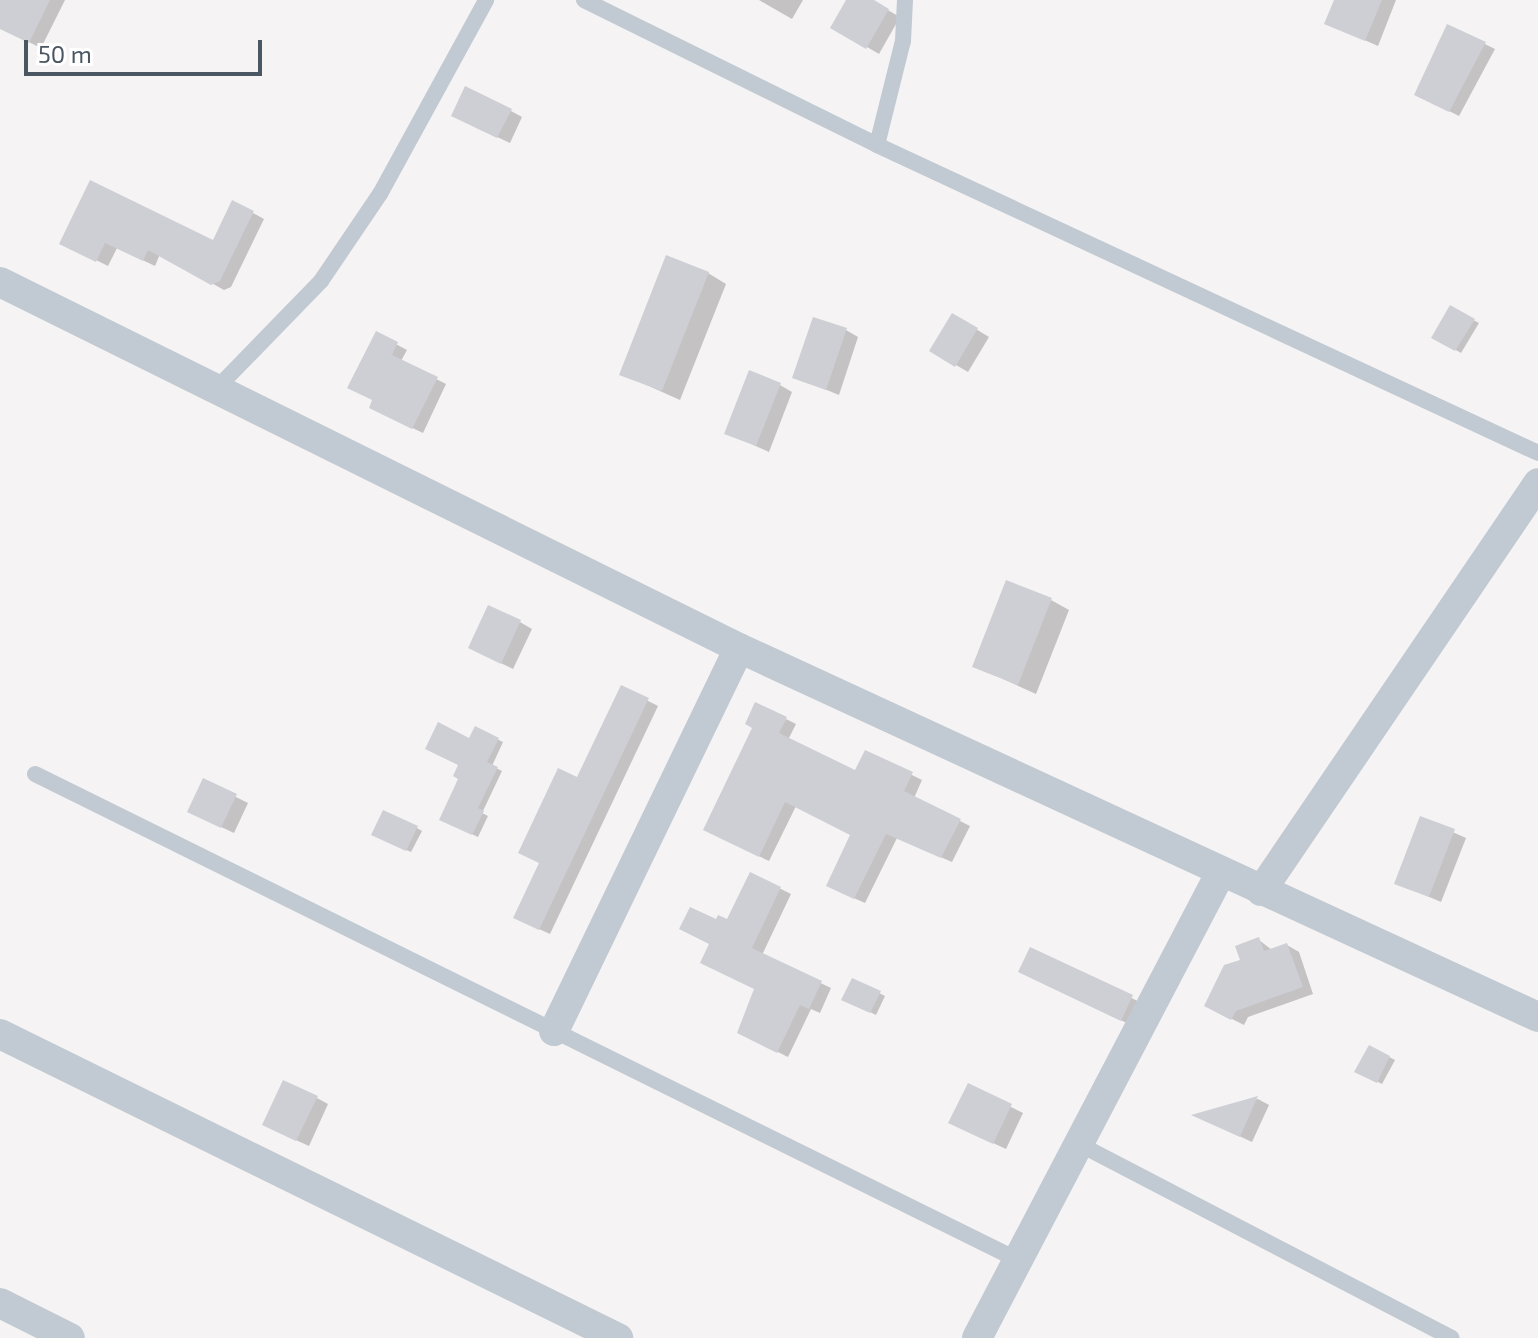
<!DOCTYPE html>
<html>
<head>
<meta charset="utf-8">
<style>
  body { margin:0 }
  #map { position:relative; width:1538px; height:1338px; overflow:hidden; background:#f5f3f3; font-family:"Exo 2",sans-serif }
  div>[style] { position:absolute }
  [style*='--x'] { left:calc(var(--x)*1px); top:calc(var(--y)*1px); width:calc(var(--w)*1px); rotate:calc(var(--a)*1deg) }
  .shadow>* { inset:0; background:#0003 }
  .building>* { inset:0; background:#cdcfd5 }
  .lane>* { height:16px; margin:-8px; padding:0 8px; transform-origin:8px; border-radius:8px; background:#c1cad2 }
  .street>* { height:30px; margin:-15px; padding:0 15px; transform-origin:15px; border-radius:15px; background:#c1cad2 }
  span { translate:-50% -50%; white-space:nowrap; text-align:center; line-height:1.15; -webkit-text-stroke:6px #fff; paint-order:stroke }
  .scale { position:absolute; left:24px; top:40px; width:238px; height:36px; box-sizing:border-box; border:4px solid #4a5661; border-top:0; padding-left:10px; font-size:24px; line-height:28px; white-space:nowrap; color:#4a5661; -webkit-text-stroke:6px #fff; paint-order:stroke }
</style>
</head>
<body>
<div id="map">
  <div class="shadow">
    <i style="clip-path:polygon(0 0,65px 0,41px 48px,0 28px)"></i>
    <i style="clip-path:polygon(759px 0,803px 0,792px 19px)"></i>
    <i style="clip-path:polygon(848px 0,870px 0,900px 17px,879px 54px,833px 27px)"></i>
    <i style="clip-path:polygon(1336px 0,1396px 0,1378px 46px,1326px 23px)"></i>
    <i style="clip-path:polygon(1448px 26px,1495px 49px,1459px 116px,1427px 100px)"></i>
    <i style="clip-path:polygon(511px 111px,522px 117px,510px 143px,465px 122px)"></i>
    <i style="clip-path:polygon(253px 213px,264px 219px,231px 287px,224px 290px,160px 254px,155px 266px,117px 248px,108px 266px,62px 243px,214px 242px)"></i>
    <i style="clip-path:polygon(708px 273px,726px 284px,680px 400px,622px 374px)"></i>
    <i style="clip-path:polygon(1451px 308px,1479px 323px,1461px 353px,1434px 337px)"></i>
    <i style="clip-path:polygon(953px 315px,989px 337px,968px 372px,932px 351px)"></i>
    <i style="clip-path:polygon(846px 330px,858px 337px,839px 395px,795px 377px)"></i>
    <i style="clip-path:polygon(377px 334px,407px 350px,401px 361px,446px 384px,423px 433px,381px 413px,375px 400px)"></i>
    <i style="clip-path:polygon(780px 385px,792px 392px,769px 452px,727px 433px)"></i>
    <i style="clip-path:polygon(1051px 600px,1069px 610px,1036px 694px,974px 666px)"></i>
    <i style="clip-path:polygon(520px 622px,532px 629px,513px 669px,482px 654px)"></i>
    <i style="clip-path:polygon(621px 687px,658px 706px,550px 934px,526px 923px,578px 779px)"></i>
    <i style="clip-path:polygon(786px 719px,796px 724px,788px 740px,856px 773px,866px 752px,922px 780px,914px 798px,970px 826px,952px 862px,897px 838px,865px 903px,838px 891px,853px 835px,796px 806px,769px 861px,715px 835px)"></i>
    <i style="clip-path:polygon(476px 729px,503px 742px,492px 766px,502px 771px,482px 813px,488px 816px,478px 837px,446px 822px)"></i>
    <i style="clip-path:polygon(204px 781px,248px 803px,234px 833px,202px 818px)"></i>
    <i style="clip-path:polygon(1421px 818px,1466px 838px,1441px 902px,1397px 883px)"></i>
    <i style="clip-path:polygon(417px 828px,422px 831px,411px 852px,379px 838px)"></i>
    <i style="clip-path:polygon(751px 874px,791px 894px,762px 955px,831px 988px,820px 1013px,811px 1009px,788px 1057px,749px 1038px,756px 989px,711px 944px,717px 922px,728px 922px)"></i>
    <i style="clip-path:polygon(1259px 940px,1272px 950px,1287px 945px,1299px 952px,1313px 994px,1248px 1017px,1244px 1025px,1218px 1012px,1242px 961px)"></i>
    <i style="clip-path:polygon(1031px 950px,1144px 1004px,1133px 1026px,1032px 978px)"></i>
    <i style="clip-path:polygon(853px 980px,885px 996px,876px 1015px,844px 999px)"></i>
    <i style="clip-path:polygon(1370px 1047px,1395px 1060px,1382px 1084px,1357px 1071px)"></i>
    <i style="clip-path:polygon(969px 1086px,1023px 1113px,1006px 1149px,963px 1129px)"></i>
    <i style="clip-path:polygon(317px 1098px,328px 1104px,309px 1146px,276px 1131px)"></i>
    <i style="clip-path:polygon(1258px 1099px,1269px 1105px,1252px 1142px,1196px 1116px)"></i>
  </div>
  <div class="building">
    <i style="clip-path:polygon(0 0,50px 0,29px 43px,0 29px)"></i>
    <i style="clip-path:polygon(846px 0,874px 0,889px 9px,866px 49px,830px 28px)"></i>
    <i style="clip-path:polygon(1334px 0,1382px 0,1365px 41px,1324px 24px)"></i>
    <i style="clip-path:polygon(1447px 24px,1486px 42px,1449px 112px,1414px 95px)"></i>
    <i style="clip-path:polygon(465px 86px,512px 109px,497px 138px,451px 116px)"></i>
    <i style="clip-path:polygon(90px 180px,213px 240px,232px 200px,254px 211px,220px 281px,211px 285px,148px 250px,143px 261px,105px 243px,96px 262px,59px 244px)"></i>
    <i style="clip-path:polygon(666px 255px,709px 272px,662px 391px,619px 375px)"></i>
    <i style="clip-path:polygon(1450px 305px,1475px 319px,1455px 351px,1431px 338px)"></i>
    <i style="clip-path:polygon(952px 313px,978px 328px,955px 367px,929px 351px)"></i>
    <i style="clip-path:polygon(813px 317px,847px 328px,826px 390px,792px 378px)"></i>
    <i style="clip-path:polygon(376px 331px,398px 342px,392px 355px,438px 377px,412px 429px,369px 408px,372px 400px,347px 388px)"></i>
    <i style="clip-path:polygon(749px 370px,781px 383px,756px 446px,724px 434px)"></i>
    <i style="clip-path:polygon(1006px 580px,1052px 598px,1018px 685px,972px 667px)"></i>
    <i style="clip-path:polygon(488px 605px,521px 620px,501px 664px,468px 648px)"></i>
    <i style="clip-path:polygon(621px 685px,649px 698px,539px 930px,513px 918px,539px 863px,518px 853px,558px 768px,577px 777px)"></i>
    <i style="clip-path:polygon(755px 702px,787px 717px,779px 733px,855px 770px,865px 750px,913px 772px,904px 791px,961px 819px,941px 858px,886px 834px,854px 899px,826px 886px,850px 835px,785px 802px,759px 857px,703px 830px,752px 728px,745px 724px)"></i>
    <i style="clip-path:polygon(438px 722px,469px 738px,475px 726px,499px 738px,487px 762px,498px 767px,478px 808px,484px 811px,472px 835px,439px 820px,458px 779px,453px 776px,458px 765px,425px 749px)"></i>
    <i style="clip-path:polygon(203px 778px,237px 794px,221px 828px,187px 812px)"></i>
    <i style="clip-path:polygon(383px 810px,418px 826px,406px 851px,371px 835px)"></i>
    <i style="clip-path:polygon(1420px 816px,1455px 829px,1429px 897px,1394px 884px)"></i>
    <i style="clip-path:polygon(750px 872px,781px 887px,752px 948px,822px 981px,809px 1009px,800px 1005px,777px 1053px,737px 1033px,754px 989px,700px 963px,709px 944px,679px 929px,690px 907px,716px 919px,718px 915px,727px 919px)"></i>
    <i style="clip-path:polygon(1259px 937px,1264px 951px,1287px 943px,1303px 987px,1236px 1011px,1231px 1020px,1204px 1006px,1224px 965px,1240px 960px,1235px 946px)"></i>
    <i style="clip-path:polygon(1030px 947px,1133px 995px,1121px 1021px,1018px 972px)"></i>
    <i style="clip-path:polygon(852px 978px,881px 991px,870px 1013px,841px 1000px)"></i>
    <i style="clip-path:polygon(1369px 1045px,1390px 1056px,1377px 1083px,1354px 1072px)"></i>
    <i style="clip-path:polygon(283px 1080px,318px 1096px,296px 1141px,262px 1125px)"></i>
    <i style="clip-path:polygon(968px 1083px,1012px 1104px,993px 1144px,948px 1123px)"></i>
    <i style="clip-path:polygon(1258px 1096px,1240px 1137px,1191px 1115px)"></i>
  </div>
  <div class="lane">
    <i style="--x:584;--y:0;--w:327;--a:26.3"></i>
    <i style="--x:877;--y:145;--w:729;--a:24.98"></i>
    <i style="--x:877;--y:145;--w:107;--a:-76"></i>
    <i style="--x:903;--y:41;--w:41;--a:-87.2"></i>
    <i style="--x:216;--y:389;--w:151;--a:-45.8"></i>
    <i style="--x:321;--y:281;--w:105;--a:-55.9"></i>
    <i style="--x:380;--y:194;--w:221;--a:-61.3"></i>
    <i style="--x:35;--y:774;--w:1097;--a:26.31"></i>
    <i style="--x:1079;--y:1144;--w:420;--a:27.5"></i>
  </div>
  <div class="street">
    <i style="--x:0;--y:282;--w:825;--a:26.35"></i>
    <i style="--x:739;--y:648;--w:880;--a:24.79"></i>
    <i style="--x:1261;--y:891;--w:493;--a:-55.8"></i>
    <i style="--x:554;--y:1031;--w:425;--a:-64.2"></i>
    <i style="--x:0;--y:1034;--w:689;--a:26.19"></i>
    <i style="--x:0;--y:1303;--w:78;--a:26.6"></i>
    <i style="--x:977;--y:1338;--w:526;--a:-62.36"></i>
  </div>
  <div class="scale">50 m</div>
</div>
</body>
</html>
